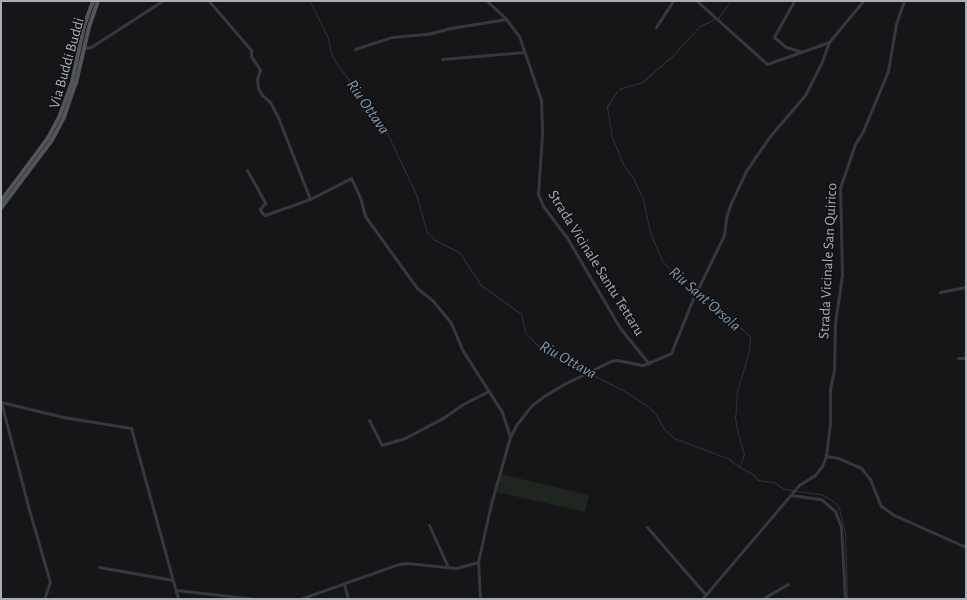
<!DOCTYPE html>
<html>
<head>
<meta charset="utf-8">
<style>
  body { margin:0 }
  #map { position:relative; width:967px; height:600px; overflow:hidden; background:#161618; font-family:"Alegreya Sans",sans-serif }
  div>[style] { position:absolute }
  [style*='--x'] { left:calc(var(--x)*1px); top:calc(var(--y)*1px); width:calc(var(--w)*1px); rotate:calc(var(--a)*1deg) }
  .green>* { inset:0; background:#1e261f }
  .stream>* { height:1px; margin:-0.5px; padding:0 0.5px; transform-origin:0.5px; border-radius:0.5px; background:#2c353c }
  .minor>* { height:3px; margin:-1.5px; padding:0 1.5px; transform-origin:1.5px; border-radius:1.5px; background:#37383d }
  .major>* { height:4px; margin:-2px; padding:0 2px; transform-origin:2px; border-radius:2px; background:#53555c }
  span { translate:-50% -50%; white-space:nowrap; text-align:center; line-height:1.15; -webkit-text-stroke:3px #111113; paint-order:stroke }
  .street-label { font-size:15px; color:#a8adb8 }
  .water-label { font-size:16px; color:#7f9bb3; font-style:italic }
  .frame { position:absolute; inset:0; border:2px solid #a8adb8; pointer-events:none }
</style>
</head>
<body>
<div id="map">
  <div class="green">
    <i style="clip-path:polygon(501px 474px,589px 495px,585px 512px,497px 492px)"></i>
  </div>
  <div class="stream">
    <i style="--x:310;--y:1;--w:41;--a:64.1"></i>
    <i style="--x:328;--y:38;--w:15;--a:79"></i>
    <i style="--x:331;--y:53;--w:9;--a:63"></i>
    <i style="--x:335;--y:61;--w:89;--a:54.2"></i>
    <i style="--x:387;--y:133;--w:68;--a:64.6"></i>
    <i style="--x:416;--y:194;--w:40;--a:74"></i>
    <i style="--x:427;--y:232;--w:11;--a:45"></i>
    <i style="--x:435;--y:240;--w:28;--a:27"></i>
    <i style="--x:460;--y:253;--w:38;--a:57"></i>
    <i style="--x:481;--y:285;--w:49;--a:35.9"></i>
    <i style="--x:521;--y:314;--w:18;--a:77"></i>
    <i style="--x:525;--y:332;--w:18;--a:47"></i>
    <i style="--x:537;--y:345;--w:13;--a:39"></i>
    <i style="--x:547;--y:353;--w:44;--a:25.4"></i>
    <i style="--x:718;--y:18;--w:21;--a:-53"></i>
    <i style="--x:619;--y:89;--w:24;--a:-17"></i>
    <i style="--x:642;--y:82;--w:40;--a:-41"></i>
    <i style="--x:672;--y:56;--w:41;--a:-47"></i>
    <i style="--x:700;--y:26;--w:17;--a:-25"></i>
    <i style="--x:617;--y:91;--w:19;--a:122"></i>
    <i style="--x:607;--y:107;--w:30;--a:81"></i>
    <i style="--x:612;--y:137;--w:29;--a:68"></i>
    <i style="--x:623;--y:164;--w:19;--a:55"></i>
    <i style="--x:634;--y:180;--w:21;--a:65"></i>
    <i style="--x:643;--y:199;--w:35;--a:78"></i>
    <i style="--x:650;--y:233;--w:32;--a:66"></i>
    <i style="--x:663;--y:262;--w:40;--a:46"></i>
    <i style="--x:691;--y:291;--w:67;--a:36.5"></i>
    <i style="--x:745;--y:331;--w:8;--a:50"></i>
    <i style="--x:750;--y:337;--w:14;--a:94"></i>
    <i style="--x:749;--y:351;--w:42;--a:106.7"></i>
    <i style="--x:737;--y:391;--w:26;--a:94"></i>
    <i style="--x:735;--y:417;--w:13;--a:81"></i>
    <i style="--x:737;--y:430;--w:25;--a:74"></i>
    <i style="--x:744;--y:454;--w:14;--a:111"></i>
    <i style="--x:589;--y:373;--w:36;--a:27"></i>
    <i style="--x:621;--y:389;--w:31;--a:33"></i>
    <i style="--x:647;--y:406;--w:12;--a:42"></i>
    <i style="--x:656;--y:414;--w:17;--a:62"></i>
    <i style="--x:664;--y:429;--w:13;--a:42"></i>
    <i style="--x:674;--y:438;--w:59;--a:20.9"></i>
    <i style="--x:729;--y:459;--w:13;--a:39"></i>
    <i style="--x:739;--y:467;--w:16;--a:27"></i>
    <i style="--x:753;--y:474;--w:8;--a:50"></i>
    <i style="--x:758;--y:480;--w:16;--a:7"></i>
    <i style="--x:774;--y:482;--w:12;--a:35"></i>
    <i style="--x:784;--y:489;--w:37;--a:8"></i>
    <i style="--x:821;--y:494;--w:14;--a:30"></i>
    <i style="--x:833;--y:501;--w:9;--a:49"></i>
    <i style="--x:839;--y:508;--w:25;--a:76"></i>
    <i style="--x:845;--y:532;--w:67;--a:88.3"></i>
  </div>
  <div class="minor">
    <i style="--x:209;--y:1;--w:65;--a:49.4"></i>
    <i style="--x:251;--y:50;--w:6;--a:90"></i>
    <i style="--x:251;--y:56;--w:17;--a:57"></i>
    <i style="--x:260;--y:70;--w:9;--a:108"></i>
    <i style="--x:257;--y:79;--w:9;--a:84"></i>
    <i style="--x:258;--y:88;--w:8;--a:60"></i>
    <i style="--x:262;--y:95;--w:11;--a:41"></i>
    <i style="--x:270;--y:102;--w:17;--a:62"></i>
    <i style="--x:278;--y:117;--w:88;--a:68.7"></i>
    <i style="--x:487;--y:1;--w:26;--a:43"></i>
    <i style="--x:506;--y:19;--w:21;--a:53"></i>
    <i style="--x:519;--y:36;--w:68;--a:71"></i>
    <i style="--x:541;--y:100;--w:34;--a:88"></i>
    <i style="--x:542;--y:134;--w:60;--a:93.8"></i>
    <i style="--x:538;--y:194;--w:13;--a:67"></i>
    <i style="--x:543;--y:206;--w:38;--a:53"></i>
    <i style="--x:566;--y:236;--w:107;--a:59.6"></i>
    <i style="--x:620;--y:328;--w:46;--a:51.1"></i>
    <i style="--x:697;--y:1;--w:94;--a:42"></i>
    <i style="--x:767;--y:64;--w:66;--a:-19.5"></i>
    <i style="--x:794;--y:1;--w:41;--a:119.1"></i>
    <i style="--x:774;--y:37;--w:16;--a:40"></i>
    <i style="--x:786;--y:47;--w:15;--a:16"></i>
    <i style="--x:656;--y:27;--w:31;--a:-57"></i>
    <i style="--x:84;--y:48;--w:7;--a:-8"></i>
    <i style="--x:91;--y:47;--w:85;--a:-32.9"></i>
    <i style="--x:355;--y:49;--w:39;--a:-18"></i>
    <i style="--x:392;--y:37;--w:36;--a:-5"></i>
    <i style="--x:428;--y:34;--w:24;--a:-15"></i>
    <i style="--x:451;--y:28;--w:56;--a:-9.3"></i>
    <i style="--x:442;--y:59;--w:83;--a:-4.8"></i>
    <i style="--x:247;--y:170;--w:38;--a:61"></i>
    <i style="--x:265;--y:203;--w:8;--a:130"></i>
    <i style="--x:260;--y:209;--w:4;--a:63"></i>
    <i style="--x:262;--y:213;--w:4;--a:34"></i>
    <i style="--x:265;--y:215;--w:48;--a:-19.6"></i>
    <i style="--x:310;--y:199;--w:46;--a:-27.1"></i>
    <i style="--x:351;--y:178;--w:21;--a:65"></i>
    <i style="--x:360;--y:197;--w:20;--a:75"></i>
    <i style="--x:365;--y:216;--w:89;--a:54.2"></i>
    <i style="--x:417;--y:288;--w:22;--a:39"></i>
    <i style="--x:434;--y:302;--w:27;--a:51"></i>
    <i style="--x:451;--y:323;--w:30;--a:67"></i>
    <i style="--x:463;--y:351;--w:72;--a:57.4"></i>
    <i style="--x:502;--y:412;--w:26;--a:72"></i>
    <i style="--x:940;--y:292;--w:26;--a:-11"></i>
    <i style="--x:958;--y:358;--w:8;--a:0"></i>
    <i style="--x:1;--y:402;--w:64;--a:13.6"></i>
    <i style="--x:63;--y:417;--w:69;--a:9.2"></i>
    <i style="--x:131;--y:428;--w:177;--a:74.6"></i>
    <i style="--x:1;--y:402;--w:107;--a:75.4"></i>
    <i style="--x:28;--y:506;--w:79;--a:73.9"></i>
    <i style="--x:50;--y:582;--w:18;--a:109"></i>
    <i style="--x:369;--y:420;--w:28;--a:63"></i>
    <i style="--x:382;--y:445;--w:24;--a:-17"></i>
    <i style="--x:405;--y:438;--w:43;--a:-27.8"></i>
    <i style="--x:443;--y:418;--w:24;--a:-35"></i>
    <i style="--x:463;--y:404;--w:29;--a:-27"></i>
    <i style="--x:826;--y:456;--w:12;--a:9"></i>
    <i style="--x:838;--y:458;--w:25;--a:23"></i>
    <i style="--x:861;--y:468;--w:14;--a:51"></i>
    <i style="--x:870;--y:479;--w:29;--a:68"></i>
    <i style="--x:881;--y:506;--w:16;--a:35"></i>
    <i style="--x:894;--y:515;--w:79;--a:24"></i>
    <i style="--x:791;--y:495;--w:30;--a:8"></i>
    <i style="--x:821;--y:499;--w:18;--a:41"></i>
    <i style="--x:835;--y:511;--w:17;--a:69"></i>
    <i style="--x:841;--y:527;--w:72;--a:86.8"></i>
    <i style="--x:429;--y:525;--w:46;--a:65.7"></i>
    <i style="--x:647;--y:527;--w:90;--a:49.1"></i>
    <i style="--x:99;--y:567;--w:75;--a:10"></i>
    <i style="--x:344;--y:584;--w:16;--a:75"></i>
    <i style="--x:176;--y:590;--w:81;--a:6.4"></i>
    <i style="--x:300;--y:599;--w:105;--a:-19.5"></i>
    <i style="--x:399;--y:564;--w:8;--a:-7"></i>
    <i style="--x:407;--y:563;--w:49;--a:5.8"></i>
    <i style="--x:456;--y:568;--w:23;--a:-15"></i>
    <i style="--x:480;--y:599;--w:37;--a:-93"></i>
    <i style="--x:478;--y:562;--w:59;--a:-77.4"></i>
    <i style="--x:491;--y:504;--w:70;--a:-74.2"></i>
    <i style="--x:510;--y:437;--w:15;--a:-62"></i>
    <i style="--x:517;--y:424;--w:23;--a:-52"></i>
    <i style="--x:531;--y:406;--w:16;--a:-38"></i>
    <i style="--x:544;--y:396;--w:23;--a:-31"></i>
    <i style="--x:564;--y:384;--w:52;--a:-26.1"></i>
    <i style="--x:611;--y:361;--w:6;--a:-9"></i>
    <i style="--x:617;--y:360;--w:26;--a:11"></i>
    <i style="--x:643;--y:365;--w:30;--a:-23"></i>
    <i style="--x:671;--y:353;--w:56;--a:-68"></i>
    <i style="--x:692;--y:301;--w:73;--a:-64.1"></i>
    <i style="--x:724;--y:235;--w:17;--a:-83"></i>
    <i style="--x:726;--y:218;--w:16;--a:-72"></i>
    <i style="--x:731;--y:203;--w:35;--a:-65"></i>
    <i style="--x:746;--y:171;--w:42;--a:-55.6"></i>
    <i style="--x:770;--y:136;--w:54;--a:-49.5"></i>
    <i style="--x:805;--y:95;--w:35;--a:-63"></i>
    <i style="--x:821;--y:64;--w:23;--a:-70"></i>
    <i style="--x:829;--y:42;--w:53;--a:-50.3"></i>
    <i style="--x:702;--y:599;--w:150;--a:-49.6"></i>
    <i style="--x:799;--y:485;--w:19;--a:-32"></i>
    <i style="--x:815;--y:475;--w:11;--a:-52"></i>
    <i style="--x:822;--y:466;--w:11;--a:-68"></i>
    <i style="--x:826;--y:456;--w:32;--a:-83"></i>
    <i style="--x:830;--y:424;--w:35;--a:-90"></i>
    <i style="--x:830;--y:389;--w:19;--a:-78"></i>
    <i style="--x:834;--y:370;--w:47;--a:-88.8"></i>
    <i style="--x:835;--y:323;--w:49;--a:-81.7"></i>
    <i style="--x:842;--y:275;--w:87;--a:-91.3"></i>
    <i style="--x:840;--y:188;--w:46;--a:-71.2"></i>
    <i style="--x:855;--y:144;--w:15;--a:-58"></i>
    <i style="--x:863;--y:131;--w:65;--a:-67.4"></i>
    <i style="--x:888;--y:71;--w:48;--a:-80.3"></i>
    <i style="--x:896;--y:24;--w:24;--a:-71"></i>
    <i style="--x:762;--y:599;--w:30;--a:-30"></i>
  </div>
  <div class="major">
    <i style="--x:1;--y:201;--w:79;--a:-53.3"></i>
    <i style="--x:48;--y:138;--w:26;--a:-62"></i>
    <i style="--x:60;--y:115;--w:35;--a:-70"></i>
    <i style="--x:72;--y:82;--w:57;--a:-77.9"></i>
    <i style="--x:84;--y:26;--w:27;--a:-70"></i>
    <i style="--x:1;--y:208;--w:85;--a:-53.1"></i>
    <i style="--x:52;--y:140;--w:26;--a:-62"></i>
    <i style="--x:64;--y:117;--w:36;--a:-71"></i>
    <i style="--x:76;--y:83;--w:57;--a:-76.9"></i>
    <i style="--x:89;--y:27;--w:28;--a:-71"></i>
  </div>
  <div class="street-label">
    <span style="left:67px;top:63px;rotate:-74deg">Via Buddi Buddi</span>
    <span style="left:828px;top:261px;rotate:-87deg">Strada Vicinale San Quirico</span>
    <span style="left:596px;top:263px;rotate:58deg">Strada Vicinale Santu Tettaru</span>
  </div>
  <div class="water-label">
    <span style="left:368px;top:107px;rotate:55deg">Riu Ottava</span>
    <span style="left:705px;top:299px;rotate:41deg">Riu Sant'Orsola</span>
    <span style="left:568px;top:360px;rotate:29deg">Riu Ottava</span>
  </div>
  <div class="frame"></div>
</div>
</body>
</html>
